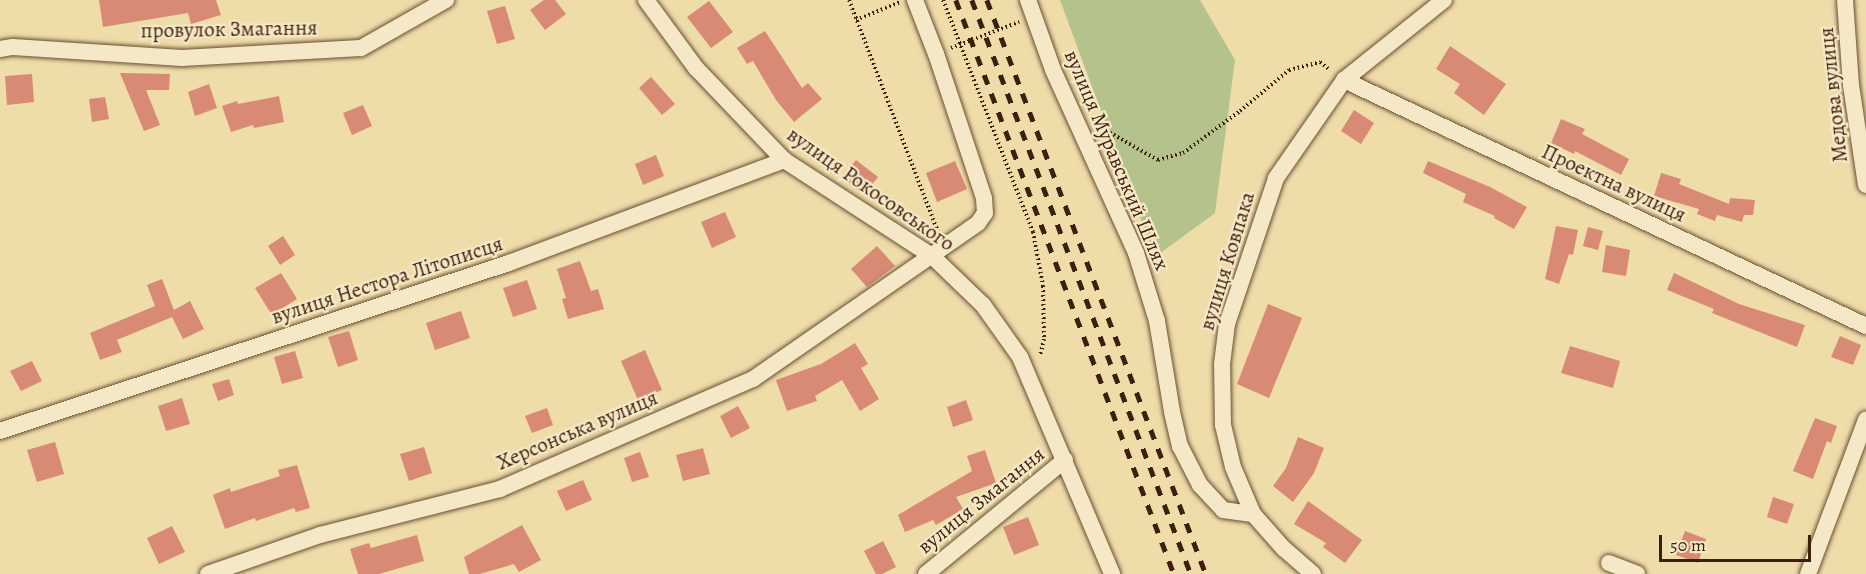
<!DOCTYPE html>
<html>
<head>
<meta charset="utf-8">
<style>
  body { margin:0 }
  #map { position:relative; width:1866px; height:574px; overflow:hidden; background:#eedca9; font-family:Alegreya,serif }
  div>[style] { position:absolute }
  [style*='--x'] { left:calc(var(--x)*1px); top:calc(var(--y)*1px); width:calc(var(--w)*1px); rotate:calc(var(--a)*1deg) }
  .green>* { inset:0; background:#b4c28b }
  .building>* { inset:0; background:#d88a74 }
  .path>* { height:4px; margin-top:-2px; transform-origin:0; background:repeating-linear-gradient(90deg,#3e1f0b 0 1.5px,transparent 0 4.5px) }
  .roads { filter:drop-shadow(0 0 2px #6a4e32) drop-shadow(0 0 2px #6a4e32) }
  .street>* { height:16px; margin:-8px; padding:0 8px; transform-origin:8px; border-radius:8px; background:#f4e8c7 }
  .rail>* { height:4.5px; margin-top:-2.25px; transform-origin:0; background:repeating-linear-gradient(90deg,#3e1f0b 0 10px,transparent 0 20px) }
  span { translate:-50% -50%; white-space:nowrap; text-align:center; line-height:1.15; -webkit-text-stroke:4.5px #f4e8c7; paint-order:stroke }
  .street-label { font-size:21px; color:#3e1f0b }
  .scale { position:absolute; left:1659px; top:535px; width:152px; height:27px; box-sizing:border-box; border:3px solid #3e1f0b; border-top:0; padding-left:8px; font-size:18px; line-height:21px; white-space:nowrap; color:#3e1f0b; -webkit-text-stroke:4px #f4e8c7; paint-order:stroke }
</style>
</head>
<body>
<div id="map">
  <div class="green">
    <i style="clip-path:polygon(1060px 0,1200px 0,1235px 60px,1215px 213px,1155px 257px)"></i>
  </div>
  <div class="building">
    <i style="clip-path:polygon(99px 0,216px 0,221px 15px,191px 24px,188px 13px,103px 27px)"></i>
    <i style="clip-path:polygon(544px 0,555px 0,566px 14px,545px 30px,530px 10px)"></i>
    <i style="clip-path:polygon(709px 1px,733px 32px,711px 48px,687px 17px)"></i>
    <i style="clip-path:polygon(505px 6px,515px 39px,497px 44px,487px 11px)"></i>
    <i style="clip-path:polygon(765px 31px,802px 88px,808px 83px,822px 99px,794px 122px,776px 100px,753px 61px,747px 64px,737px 48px)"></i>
    <i style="clip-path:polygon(1450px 46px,1506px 84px,1484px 115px,1454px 93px,1460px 84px,1436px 69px)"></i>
    <i style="clip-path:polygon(120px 73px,170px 74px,169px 90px,146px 90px,160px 125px,144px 131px)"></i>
    <i style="clip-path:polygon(32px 74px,34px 102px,7px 105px,5px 76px)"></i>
    <i style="clip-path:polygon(651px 77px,675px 104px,662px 115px,639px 88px)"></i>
    <i style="clip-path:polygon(209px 84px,217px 108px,195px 116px,188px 92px)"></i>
    <i style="clip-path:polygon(279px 96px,284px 122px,254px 128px,253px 125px,231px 132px,222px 106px,237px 101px,238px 104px)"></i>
    <i style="clip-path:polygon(105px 97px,109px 119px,92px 122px,89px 99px)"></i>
    <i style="clip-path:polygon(363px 105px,372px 126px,352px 135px,343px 113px)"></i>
    <i style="clip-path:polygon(1354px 110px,1374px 123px,1361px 144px,1341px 131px)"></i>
    <i style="clip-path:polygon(1561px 119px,1585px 129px,1582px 134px,1629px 159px,1621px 175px,1575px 151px,1574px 154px,1551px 143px)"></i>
    <i style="clip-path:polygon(656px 155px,664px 176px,643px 185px,635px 164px)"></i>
    <i style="clip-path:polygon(856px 160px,878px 177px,864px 194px,842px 177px)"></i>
    <i style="clip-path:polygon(955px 161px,967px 189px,937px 202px,926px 173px)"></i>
    <i style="clip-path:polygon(1428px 161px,1490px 187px,1527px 207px,1514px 229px,1494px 218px,1495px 216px,1463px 202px,1466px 194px,1423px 173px)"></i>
    <i style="clip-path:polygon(1661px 173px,1681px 179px,1679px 184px,1729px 204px,1730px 198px,1755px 200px,1753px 215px,1744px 215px,1742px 222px,1717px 215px,1715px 221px,1697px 214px,1699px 209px,1654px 196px)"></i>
    <i style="clip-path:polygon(725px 212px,736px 237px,712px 248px,701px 222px)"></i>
    <i style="clip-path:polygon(1556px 226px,1578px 230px,1573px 255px,1569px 254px,1559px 284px,1545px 279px)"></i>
    <i style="clip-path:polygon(1588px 227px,1603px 231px,1598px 250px,1583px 246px)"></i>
    <i style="clip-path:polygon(283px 236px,295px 255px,280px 265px,268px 246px)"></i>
    <i style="clip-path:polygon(1606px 245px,1630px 250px,1626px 276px,1602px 272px)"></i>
    <i style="clip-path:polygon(877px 246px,895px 266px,867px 287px,851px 269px)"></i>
    <i style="clip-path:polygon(580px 261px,591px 291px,598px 289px,604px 309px,568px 319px,562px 299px,566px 298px,557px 269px)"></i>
    <i style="clip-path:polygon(281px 273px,297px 299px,272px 315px,255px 288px)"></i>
    <i style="clip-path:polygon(1674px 273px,1739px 304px,1805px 325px,1797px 347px,1712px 313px,1714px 309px,1667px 290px)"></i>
    <i style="clip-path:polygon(162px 279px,174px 310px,190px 301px,204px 329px,183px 339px,172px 317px,117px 340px,122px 352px,100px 360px,90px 333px,155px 306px,147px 285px)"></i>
    <i style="clip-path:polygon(527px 280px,537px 309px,513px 317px,503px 288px)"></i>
    <i style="clip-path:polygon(1268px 304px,1302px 318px,1269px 398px,1237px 384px)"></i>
    <i style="clip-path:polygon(461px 311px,470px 338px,435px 350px,426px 323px)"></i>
    <i style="clip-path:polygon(349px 331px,358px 360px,338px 367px,328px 337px)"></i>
    <i style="clip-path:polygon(1840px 336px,1861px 345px,1853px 365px,1831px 357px)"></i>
    <i style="clip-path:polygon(855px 343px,868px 364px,861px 368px,879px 399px,860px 411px,842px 380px,815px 396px,817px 401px,787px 411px,776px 380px,821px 364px)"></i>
    <i style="clip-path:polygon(1570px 346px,1620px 361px,1613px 388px,1561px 373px)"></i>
    <i style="clip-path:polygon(645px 350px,662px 390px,638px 400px,621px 361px)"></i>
    <i style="clip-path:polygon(295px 351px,303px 378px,282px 384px,274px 357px)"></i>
    <i style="clip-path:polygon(32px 361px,42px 381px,21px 391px,10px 371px)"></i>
    <i style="clip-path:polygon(229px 379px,234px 395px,218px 401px,212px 384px)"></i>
    <i style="clip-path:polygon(182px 398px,190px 424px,166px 431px,158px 406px)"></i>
    <i style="clip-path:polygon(966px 400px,973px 420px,953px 427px,947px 407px)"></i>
    <i style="clip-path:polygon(738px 406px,750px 428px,731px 438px,720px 416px)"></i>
    <i style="clip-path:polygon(547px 408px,553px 425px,532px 433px,525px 416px)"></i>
    <i style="clip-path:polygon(1815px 418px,1837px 426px,1831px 443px,1827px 441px,1813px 479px,1793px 471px)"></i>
    <i style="clip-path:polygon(1298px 437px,1324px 448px,1314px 473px,1293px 502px,1273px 486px,1286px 468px)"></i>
    <i style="clip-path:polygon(55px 442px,64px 474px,37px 482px,27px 450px)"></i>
    <i style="clip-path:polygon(424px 447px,432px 473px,409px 481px,400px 454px)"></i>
    <i style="clip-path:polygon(703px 448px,710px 474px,683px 481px,676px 455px)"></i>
    <i style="clip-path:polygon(985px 450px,996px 483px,956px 497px,963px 509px,936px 525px,933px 520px,905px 532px,898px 515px,972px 471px,967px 456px)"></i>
    <i style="clip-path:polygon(640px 452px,649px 477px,632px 482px,624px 458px)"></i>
    <i style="clip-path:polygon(297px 465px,310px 508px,296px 512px,294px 508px,256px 521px,255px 518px,225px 529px,213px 495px,230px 488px,231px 492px,280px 476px,278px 470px)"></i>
    <i style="clip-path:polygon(583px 480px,592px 500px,566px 511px,557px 491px)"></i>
    <i style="clip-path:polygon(1773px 497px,1794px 504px,1787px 524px,1767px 517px)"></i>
    <i style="clip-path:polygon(1308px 501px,1362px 540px,1345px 563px,1323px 547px,1326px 543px,1294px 524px)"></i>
    <i style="clip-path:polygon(1028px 517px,1039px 545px,1014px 555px,1003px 527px)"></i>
    <i style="clip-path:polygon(522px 525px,541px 560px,519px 572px,514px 564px,480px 574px,469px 574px,464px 557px)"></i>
    <i style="clip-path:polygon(172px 526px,185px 552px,159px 564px,147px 538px)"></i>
    <i style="clip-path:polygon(1685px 531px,1706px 539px,1698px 563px,1676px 555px)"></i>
    <i style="clip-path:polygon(417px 535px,424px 561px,379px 574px,358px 574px,350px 549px,369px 543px,371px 548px)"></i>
    <i style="clip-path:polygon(883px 541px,896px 567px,882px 574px,876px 574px,864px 551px)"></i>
  </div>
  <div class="path">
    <i style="--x:849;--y:0;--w:248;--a:69"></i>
    <i style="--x:943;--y:0;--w:249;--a:68.8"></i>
    <i style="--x:1033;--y:232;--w:55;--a:79.5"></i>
    <i style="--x:1043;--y:286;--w:53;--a:88.9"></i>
    <i style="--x:1044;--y:339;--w:17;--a:103"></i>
    <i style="--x:856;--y:20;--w:48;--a:-22.2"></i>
    <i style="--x:951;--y:48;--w:73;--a:-20.9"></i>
    <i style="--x:1098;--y:126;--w:69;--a:29.5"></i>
    <i style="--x:1158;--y:160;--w:26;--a:-16"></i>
    <i style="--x:1183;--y:153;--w:71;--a:-36.4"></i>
    <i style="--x:1240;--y:111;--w:64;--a:-39.9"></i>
    <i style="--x:1289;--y:70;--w:32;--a:-14"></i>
    <i style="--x:1320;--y:62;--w:13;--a:39"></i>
  </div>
  <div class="roads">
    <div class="street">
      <i style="--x:646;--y:0;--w:84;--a:53.7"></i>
      <i style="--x:696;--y:68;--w:127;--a:46.3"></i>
      <i style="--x:784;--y:160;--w:176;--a:33"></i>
      <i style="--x:932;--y:256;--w:71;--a:43.9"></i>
      <i style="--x:983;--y:305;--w:64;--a:54.6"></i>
      <i style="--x:1020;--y:357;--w:236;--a:67"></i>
      <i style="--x:1028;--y:0;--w:74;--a:70.3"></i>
      <i style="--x:1053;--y:70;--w:201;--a:65.6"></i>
      <i style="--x:1136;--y:253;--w:71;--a:72.8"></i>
      <i style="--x:1157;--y:321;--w:92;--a:80.6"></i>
      <i style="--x:1172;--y:412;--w:35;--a:77"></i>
      <i style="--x:1180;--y:446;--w:44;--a:62.9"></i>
      <i style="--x:1200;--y:485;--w:34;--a:47"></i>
      <i style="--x:1223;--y:510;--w:30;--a:8"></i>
      <i style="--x:1845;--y:0;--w:85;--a:86"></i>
      <i style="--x:1851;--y:85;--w:101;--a:81.5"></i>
      <i style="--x:0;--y:49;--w:13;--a:-9"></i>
      <i style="--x:13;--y:47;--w:169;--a:3.7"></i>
      <i style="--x:182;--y:58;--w:179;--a:-3.2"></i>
      <i style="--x:361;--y:48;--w:98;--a:-29.5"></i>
      <i style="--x:1344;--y:80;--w:577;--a:25.23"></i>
      <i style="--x:0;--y:431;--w:536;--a:-18.27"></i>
      <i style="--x:509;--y:263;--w:294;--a:-20.5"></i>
      <i style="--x:1609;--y:563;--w:30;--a:21"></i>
      <i style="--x:208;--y:574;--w:119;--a:-19.2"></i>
      <i style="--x:320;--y:535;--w:186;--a:-14.3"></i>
      <i style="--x:500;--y:489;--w:276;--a:-23.5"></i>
      <i style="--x:753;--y:379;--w:274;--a:-34.7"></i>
      <i style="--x:978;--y:223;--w:12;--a:-55"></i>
      <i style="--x:985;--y:213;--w:15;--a:-94"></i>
      <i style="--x:984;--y:198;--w:152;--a:-108.4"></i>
      <i style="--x:936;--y:54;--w:58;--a:-111.3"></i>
      <i style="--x:926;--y:574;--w:180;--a:-39.4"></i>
      <i style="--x:1313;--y:574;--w:38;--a:-139"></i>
      <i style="--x:1284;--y:549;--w:47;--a:-131.5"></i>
      <i style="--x:1253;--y:514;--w:51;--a:-113.1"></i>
      <i style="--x:1233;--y:467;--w:43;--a:-103.4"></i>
      <i style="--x:1223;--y:425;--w:61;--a:-90.9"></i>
      <i style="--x:1222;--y:364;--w:40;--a:-82.9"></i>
      <i style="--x:1227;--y:324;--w:154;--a:-71.4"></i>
      <i style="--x:1276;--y:178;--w:119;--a:-55.2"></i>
      <i style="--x:1344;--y:80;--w:128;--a:-38.7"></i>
      <i style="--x:1808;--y:574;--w:165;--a:-69.4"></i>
    </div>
  </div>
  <div class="rail">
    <i style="--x:956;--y:0;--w:614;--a:69.2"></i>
    <i style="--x:972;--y:0;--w:614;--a:69.12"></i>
    <i style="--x:987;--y:0;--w:614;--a:69.12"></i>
  </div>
  <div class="street-label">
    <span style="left:229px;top:29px;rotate:-1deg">провулок Змагання</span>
    <span style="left:1833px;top:95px;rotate:-96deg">Медова вулиця</span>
    <span style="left:1117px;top:160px;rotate:67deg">вулиця Муравський Шлях</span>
    <span style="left:1614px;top:183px;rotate:25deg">Проектна вулиця</span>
    <span style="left:871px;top:189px;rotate:35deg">вулиця Рокосовського</span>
    <span style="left:1227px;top:261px;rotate:-73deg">вулиця Ковпака</span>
    <span style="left:387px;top:280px;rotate:-18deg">вулиця Нестора Літописця</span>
    <span style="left:577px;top:430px;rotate:-23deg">Херсонська вулиця</span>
    <span style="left:981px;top:500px;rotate:-39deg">вулиця Змагання</span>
  </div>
  <div class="scale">50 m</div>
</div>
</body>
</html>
